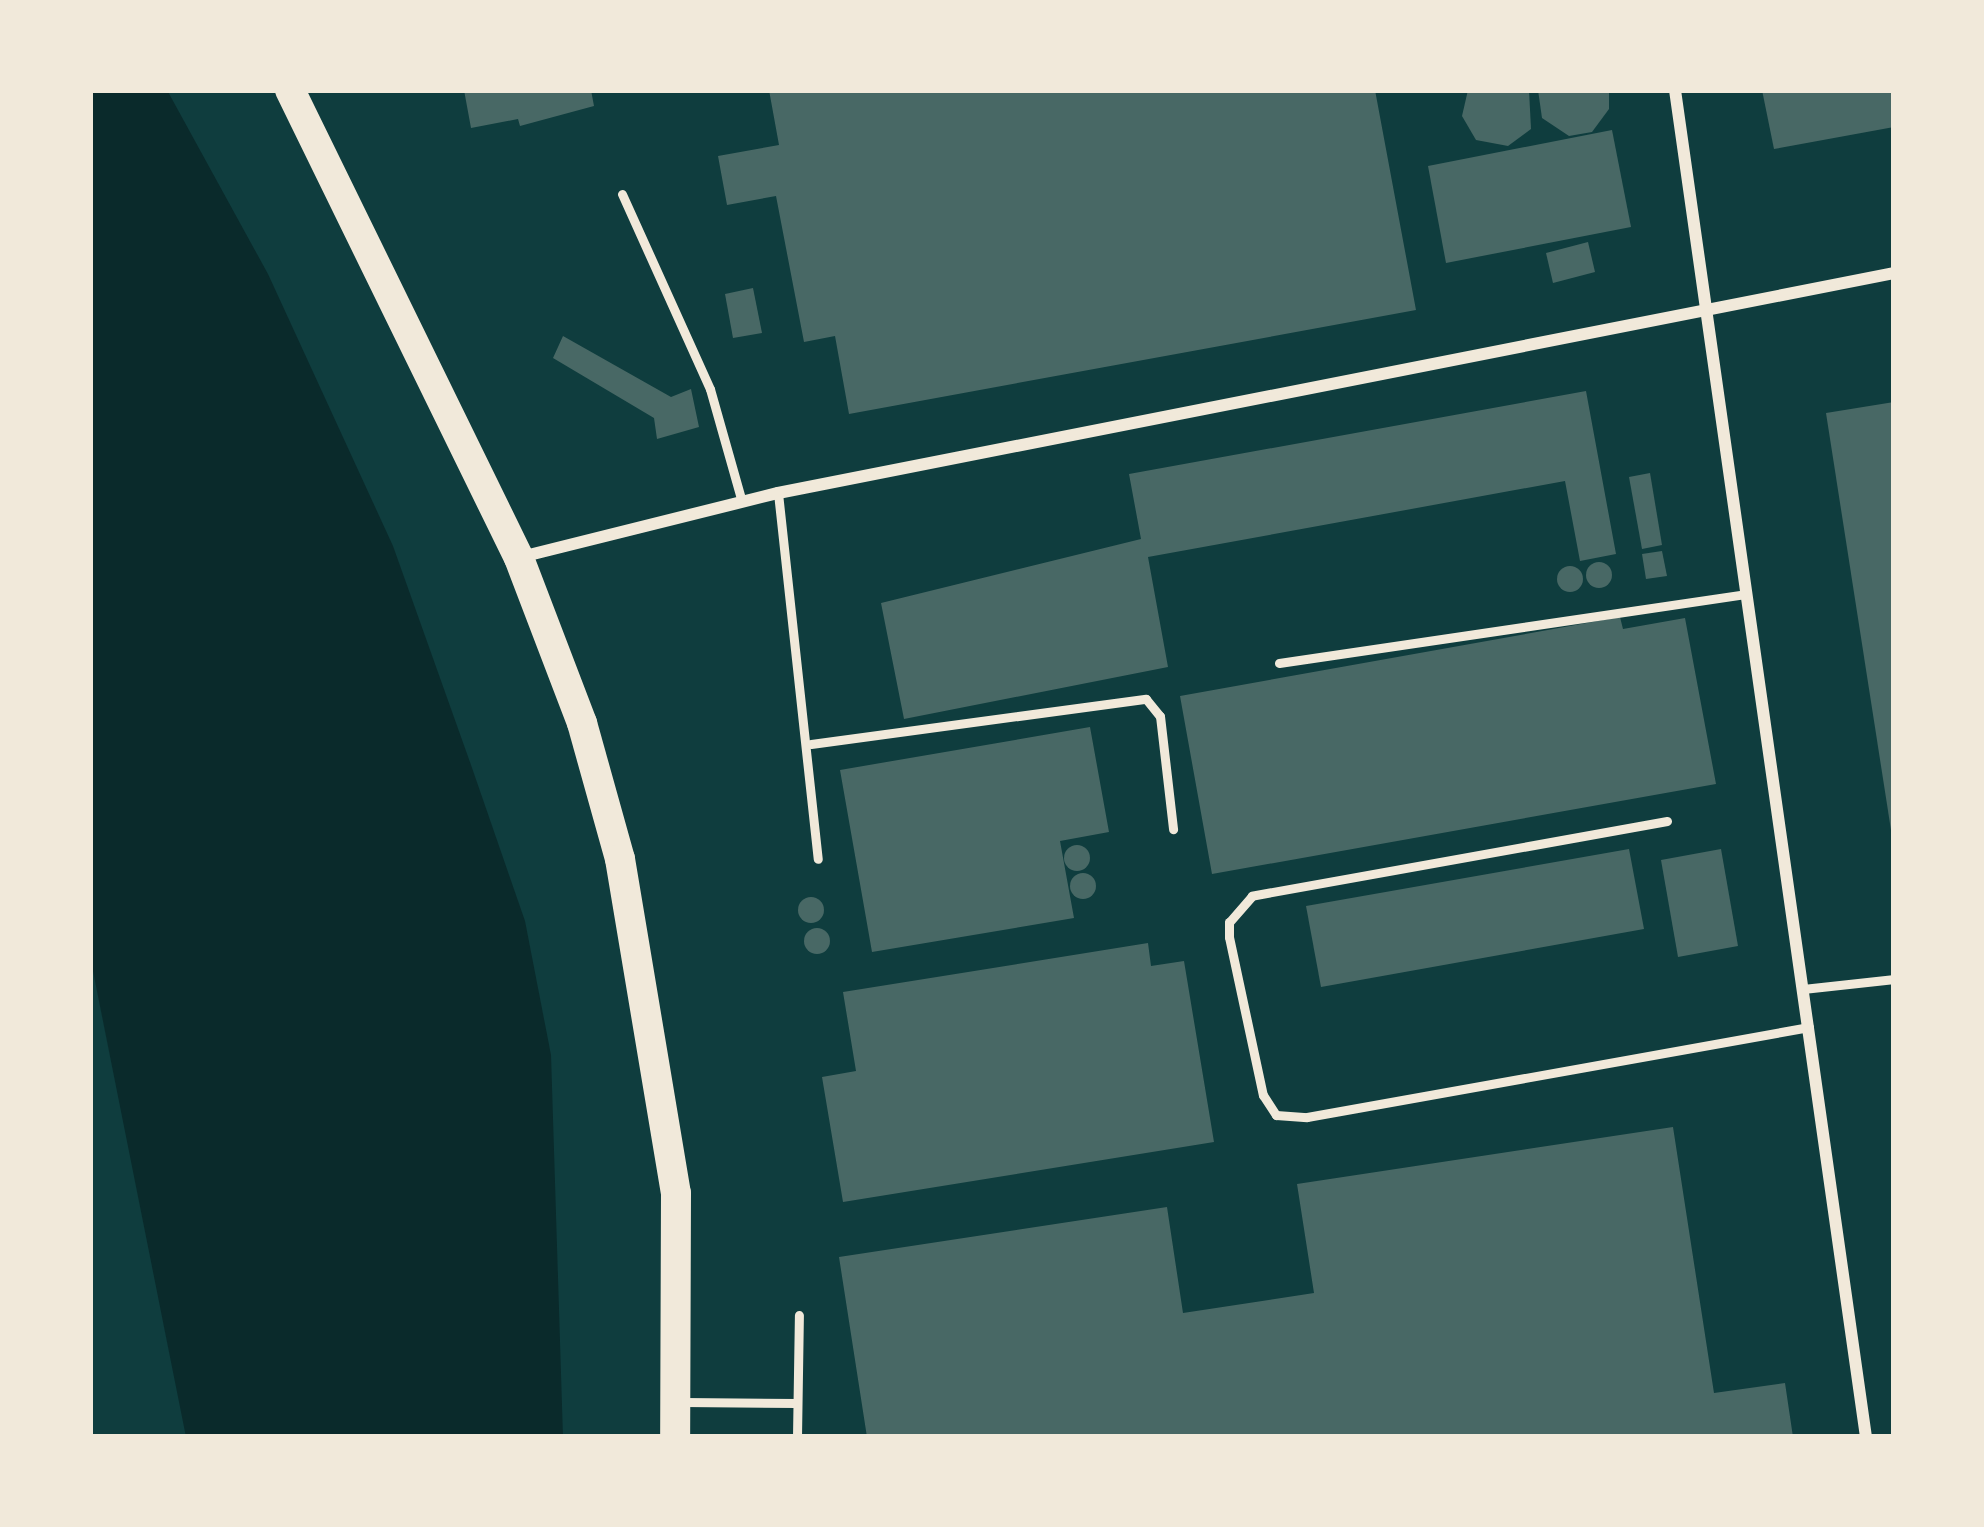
<!DOCTYPE html>
<html>
<head>
<meta charset="utf-8">
<style>
  body { margin:0 }
  #map { position:relative; width:1984px; height:1527px; overflow:hidden; background:#0f3d3e; font-family:Overpass,sans-serif }
  div>[style] { position:absolute }
  [style*='--x'] { left:calc(var(--x)*1px); top:calc(var(--y)*1px); width:calc(var(--w)*1px); rotate:calc(var(--a)*1deg) }
  .water>* { inset:0; background:#0a2a2b }
  .building>* { inset:0; background:#486865 }
  .round { border-radius:50% }
  .service>* { height:9px; margin:-4.5px; padding:0 4.5px; transform-origin:4.5px; border-radius:4.5px; background:#f1e9da }
  .minor>* { height:12px; margin:-6px; padding:0 6px; transform-origin:6px; border-radius:6px; background:#f1e9da }
  .primary>* { height:30px; margin:-15px; padding:0 15px; transform-origin:15px; border-radius:15px; background:#f1e9da }
  span { translate:-50% -50%; white-space:nowrap; text-align:center; line-height:1.15; -webkit-text-stroke:10px #f1e9da; paint-order:stroke }
  .frame { position:absolute; inset:0; border:93px solid #f1e9da; pointer-events:none }
</style>
</head>
<body>
<div id="map">
  <div class="water">
    <i style="clip-path:polygon(90px 90px,167px 90px,268px 274px,393px 546px,471px 765px,525px 921px,551px 1055px,563px 1437px,186px 1437px,90px 956px)"></i>
  </div>
  <div class="building">
    <i style="clip-path:polygon(464px 90px,591px 90px,594px 106px,520px 126px,518px 119px,471px 128px)"></i>
    <i style="clip-path:polygon(769px 90px,1375px 90px,1416px 310px,849px 414px,835px 336px,804px 342px,776px 196px,727px 205px,718px 156px,779px 145px)"></i>
    <i style="clip-path:polygon(1468px 90px,1529px 90px,1531px 129px,1508px 146px,1476px 140px,1462px 116px)"></i>
    <i style="clip-path:polygon(1538px 90px,1609px 90px,1609px 109px,1592px 132px,1569px 136px,1542px 118px)"></i>
    <i style="clip-path:polygon(1762px 90px,1894px 90px,1894px 127px,1774px 149px)"></i>
    <i style="clip-path:polygon(1612px 130px,1631px 227px,1446px 263px,1428px 166px)"></i>
    <i style="clip-path:polygon(1588px 242px,1595px 272px,1553px 283px,1546px 253px)"></i>
    <i style="clip-path:polygon(753px 288px,762px 333px,733px 338px,725px 294px)"></i>
    <i style="clip-path:polygon(563px 336px,671px 397px,691px 389px,699px 427px,657px 439px,654px 418px,553px 358px)"></i>
    <i style="clip-path:polygon(1586px 391px,1616px 554px,1580px 561px,1565px 481px,1148px 557px,1168px 667px,904px 719px,881px 603px,1141px 539px,1129px 474px)"></i>
    <i style="clip-path:polygon(1894px 402px,1894px 829px,1891px 830px,1826px 413px)"></i>
    <i style="clip-path:polygon(1650px 473px,1662px 545px,1642px 549px,1629px 477px)"></i>
    <i style="clip-path:polygon(1662px 551px,1667px 576px,1646px 579px,1642px 554px)"></i>
    <i class="round" style="left:1586px;top:562px;width:26px;height:26px"></i>
    <i class="round" style="left:1557px;top:566px;width:26px;height:26px"></i>
    <i style="clip-path:polygon(1620px 617px,1623px 629px,1685px 618px,1716px 784px,1212px 874px,1180px 696px)"></i>
    <i style="clip-path:polygon(1090px 727px,1109px 832px,1060px 841px,1074px 918px,872px 952px,840px 770px)"></i>
    <i class="round" style="left:1064px;top:845px;width:26px;height:26px"></i>
    <i style="clip-path:polygon(1629px 849px,1644px 929px,1321px 987px,1306px 906px)"></i>
    <i style="clip-path:polygon(1721px 849px,1738px 946px,1678px 957px,1661px 860px)"></i>
    <i class="round" style="left:1070px;top:873px;width:26px;height:26px"></i>
    <i class="round" style="left:798px;top:897px;width:26px;height:26px"></i>
    <i class="round" style="left:804px;top:928px;width:26px;height:26px"></i>
    <i style="clip-path:polygon(1148px 943px,1151px 966px,1184px 961px,1214px 1142px,843px 1202px,822px 1077px,856px 1071px,843px 992px)"></i>
    <i style="clip-path:polygon(1673px 1127px,1714px 1393px,1785px 1383px,1793px 1437px,867px 1437px,839px 1257px,1167px 1207px,1183px 1313px,1314px 1293px,1297px 1184px)"></i>
  </div>
  <div class="service">
    <i style="--x:622;--y:194;--w:214;--a:65.7"></i>
    <i style="--x:710;--y:389;--w:117;--a:74.2"></i>
    <i style="--x:778;--y:493;--w:368;--a:83.8"></i>
    <i style="--x:1279;--y:663;--w:473;--a:-8.4"></i>
    <i style="--x:811;--y:744;--w:338;--a:-7.7"></i>
    <i style="--x:1146;--y:699;--w:22;--a:51"></i>
    <i style="--x:1160;--y:716;--w:114;--a:83.4"></i>
    <i style="--x:1667;--y:821;--w:422;--a:169.8"></i>
    <i style="--x:1252;--y:896;--w:35;--a:131"></i>
    <i style="--x:1229;--y:922;--w:15;--a:90"></i>
    <i style="--x:1229;--y:937;--w:162;--a:77.9"></i>
    <i style="--x:1263;--y:1095;--w:24;--a:57"></i>
    <i style="--x:1276;--y:1115;--w:31;--a:4"></i>
    <i style="--x:1307;--y:1117;--w:510;--a:-10.16"></i>
    <i style="--x:1803;--y:989;--w:92;--a:-6.3"></i>
    <i style="--x:683;--y:1402;--w:114;--a:0.5"></i>
    <i style="--x:797;--y:1437;--w:122;--a:-89.1"></i>
  </div>
  <div class="minor">
    <i style="--x:1675;--y:90;--w:1360;--a:81.93"></i>
    <i style="--x:521;--y:557;--w:265;--a:-14"></i>
    <i style="--x:778;--y:493;--w:1137;--a:-11.15"></i>
  </div>
  <div class="primary">
    <i style="--x:290;--y:90;--w:521;--a:63.93"></i>
    <i style="--x:519;--y:558;--w:177;--a:69.1"></i>
    <i style="--x:582;--y:723;--w:141;--a:74.4"></i>
    <i style="--x:620;--y:859;--w:339;--a:80.5"></i>
    <i style="--x:676;--y:1193;--w:244;--a:90.2"></i>
  </div>
  <div class="frame"></div>
</div>
</body>
</html>
